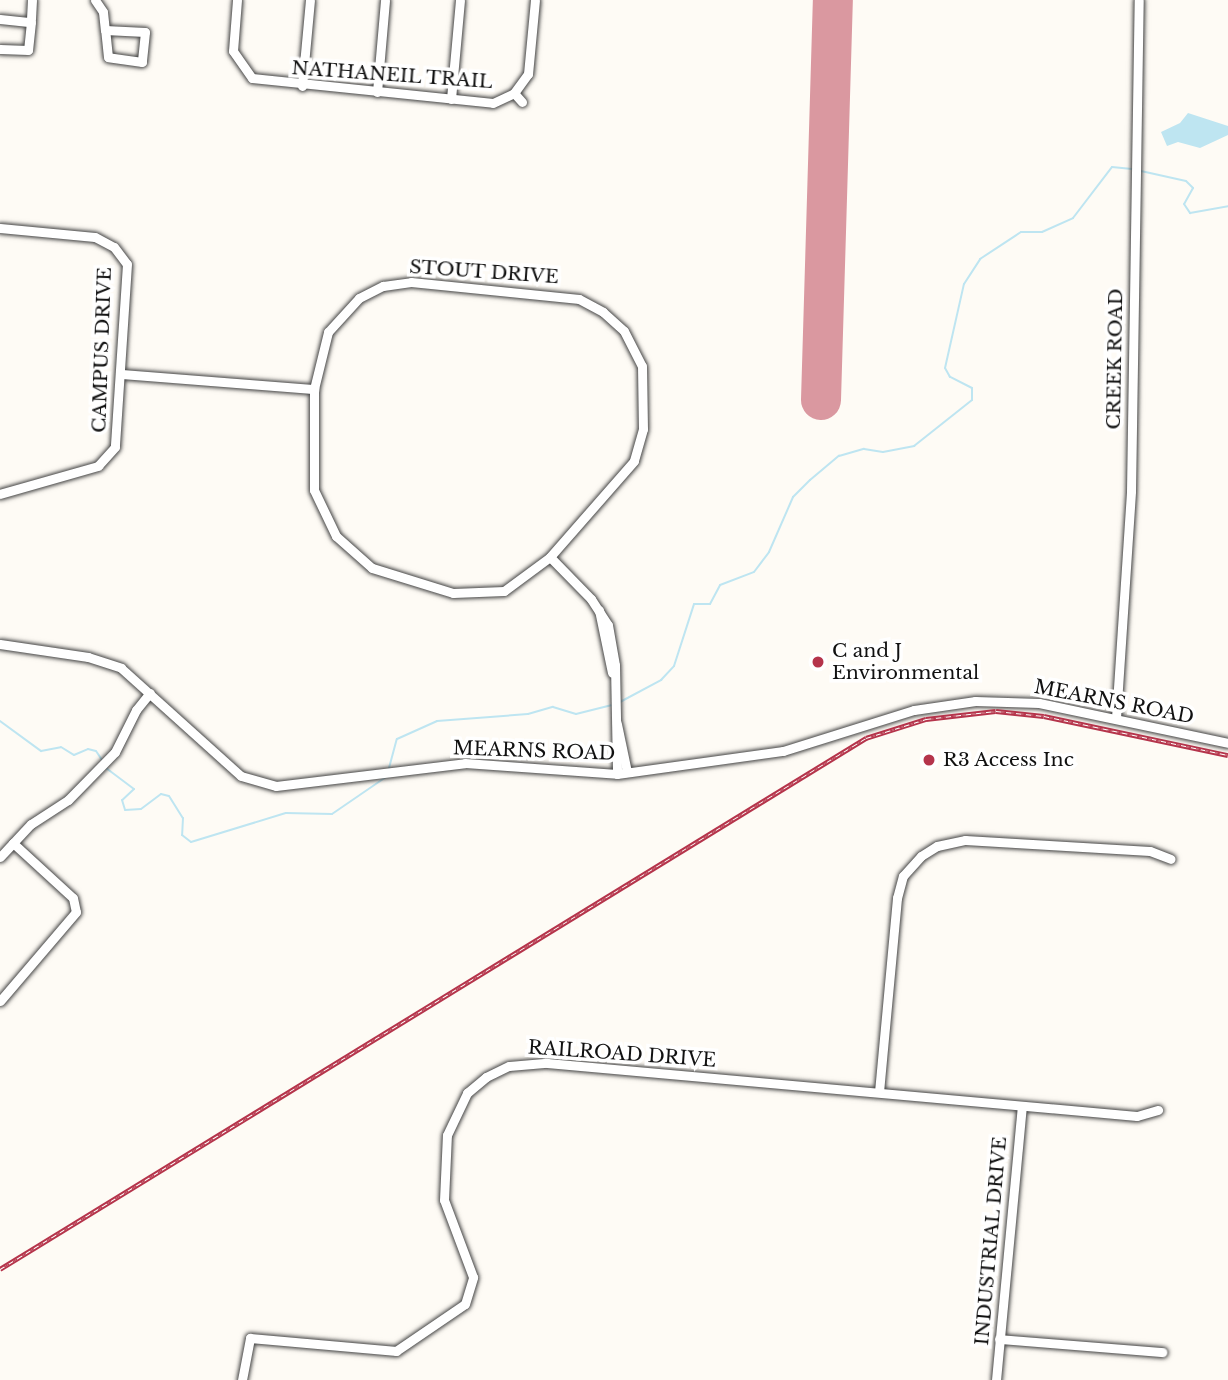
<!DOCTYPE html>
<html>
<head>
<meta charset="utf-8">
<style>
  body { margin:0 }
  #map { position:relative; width:1228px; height:1380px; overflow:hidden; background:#fefbf5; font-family:"Libre Baskerville",serif }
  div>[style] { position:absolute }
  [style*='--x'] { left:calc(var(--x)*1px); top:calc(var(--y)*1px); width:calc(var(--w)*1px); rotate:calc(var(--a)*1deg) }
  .water>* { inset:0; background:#bee5f1 }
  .stream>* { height:2px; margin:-1px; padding:0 1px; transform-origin:1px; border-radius:1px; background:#bee5f1 }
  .runway>* { height:40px; margin:-20px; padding:0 20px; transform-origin:20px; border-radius:20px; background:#da98a0 }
  .roads { filter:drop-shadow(0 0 2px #444) drop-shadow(0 0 2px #444) }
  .minor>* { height:9px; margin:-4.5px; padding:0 4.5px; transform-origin:4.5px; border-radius:4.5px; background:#fff }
  .rail>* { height:4.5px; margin-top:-2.25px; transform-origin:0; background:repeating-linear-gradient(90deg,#fff 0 5px,#b5344b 0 10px); box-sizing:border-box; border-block:2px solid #b5344b }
  .dots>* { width:19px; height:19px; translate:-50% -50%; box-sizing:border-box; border:4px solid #fff; border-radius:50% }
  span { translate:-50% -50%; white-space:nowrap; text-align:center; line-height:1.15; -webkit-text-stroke:7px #fff; paint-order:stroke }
  .street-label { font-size:19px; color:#111 }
  .poi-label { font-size:19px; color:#111 }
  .left { translate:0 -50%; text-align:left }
</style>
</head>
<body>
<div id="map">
  <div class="water">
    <i style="clip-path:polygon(1188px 113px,1228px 126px,1228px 135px,1200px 148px,1178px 142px,1167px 146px,1161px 132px,1180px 123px)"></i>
  </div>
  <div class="stream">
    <i style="--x:1141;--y:171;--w:46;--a:12.5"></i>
    <i style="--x:1186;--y:181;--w:10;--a:45"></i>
    <i style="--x:1193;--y:188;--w:18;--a:119"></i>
    <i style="--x:1184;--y:204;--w:11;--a:56"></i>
    <i style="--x:1190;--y:213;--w:39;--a:-10"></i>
    <i style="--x:620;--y:702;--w:47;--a:-28.2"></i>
    <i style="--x:661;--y:680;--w:19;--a:-47"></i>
    <i style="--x:674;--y:666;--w:65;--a:-72.1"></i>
    <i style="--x:694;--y:604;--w:16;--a:0"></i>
    <i style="--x:710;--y:604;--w:21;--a:-62"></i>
    <i style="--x:720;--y:585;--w:36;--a:-21"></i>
    <i style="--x:754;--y:572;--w:25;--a:-53"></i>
    <i style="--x:769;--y:552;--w:60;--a:-66.4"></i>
    <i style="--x:793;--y:497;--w:24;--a:-45"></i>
    <i style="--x:810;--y:480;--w:38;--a:-40"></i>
    <i style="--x:839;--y:456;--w:26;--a:-16"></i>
    <i style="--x:864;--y:449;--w:19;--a:9"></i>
    <i style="--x:883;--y:452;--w:32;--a:-11"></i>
    <i style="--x:914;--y:446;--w:74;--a:-38.4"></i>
    <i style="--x:972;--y:400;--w:12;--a:-90"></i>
    <i style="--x:972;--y:388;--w:25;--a:-153"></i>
    <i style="--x:950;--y:377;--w:10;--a:-119"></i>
    <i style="--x:945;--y:368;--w:86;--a:-77.3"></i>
    <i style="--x:964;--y:284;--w:30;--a:-57"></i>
    <i style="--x:980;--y:259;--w:49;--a:-33.4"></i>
    <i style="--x:1021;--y:232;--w:21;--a:0"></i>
    <i style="--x:1042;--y:232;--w:34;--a:-24"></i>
    <i style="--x:1073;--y:218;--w:64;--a:-52.6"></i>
    <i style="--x:1112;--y:167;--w:20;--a:6"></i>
    <i style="--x:0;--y:721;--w:51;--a:36.2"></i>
    <i style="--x:41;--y:751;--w:20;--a:-11"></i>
    <i style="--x:61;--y:747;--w:15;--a:32"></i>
    <i style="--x:74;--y:755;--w:15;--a:-23"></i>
    <i style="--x:88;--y:749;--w:8;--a:14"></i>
    <i style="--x:96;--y:751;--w:11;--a:56"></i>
    <i style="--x:106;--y:768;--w:35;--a:37"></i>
    <i style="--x:134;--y:789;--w:16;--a:137"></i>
    <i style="--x:122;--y:800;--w:10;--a:73"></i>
    <i style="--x:125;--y:810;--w:16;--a:-4"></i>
    <i style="--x:141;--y:809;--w:25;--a:-37"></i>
    <i style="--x:161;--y:794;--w:8;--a:14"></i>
    <i style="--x:169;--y:796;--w:26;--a:58"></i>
    <i style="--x:183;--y:818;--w:17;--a:93"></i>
    <i style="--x:182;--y:835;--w:11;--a:38"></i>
    <i style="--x:191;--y:842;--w:99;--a:-17"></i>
    <i style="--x:286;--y:813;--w:46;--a:1.2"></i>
    <i style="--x:332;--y:814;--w:65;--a:-34.4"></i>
    <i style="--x:389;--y:768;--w:30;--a:-75"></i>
    <i style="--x:397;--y:739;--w:44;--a:-24.2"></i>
    <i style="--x:437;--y:721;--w:91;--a:-4.4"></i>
    <i style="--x:528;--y:714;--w:26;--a:-16"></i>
    <i style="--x:553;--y:707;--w:24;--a:17"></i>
    <i style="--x:576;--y:714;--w:36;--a:-14"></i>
  </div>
  <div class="runway">
    <i style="--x:821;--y:400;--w:400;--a:-88.3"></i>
  </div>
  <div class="roads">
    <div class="minor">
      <i style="--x:95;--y:0;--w:14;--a:56"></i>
      <i style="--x:103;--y:12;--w:18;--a:84"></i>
      <i style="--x:237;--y:0;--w:51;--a:94.5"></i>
      <i style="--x:233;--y:51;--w:33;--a:55"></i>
      <i style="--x:252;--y:78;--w:242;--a:5.9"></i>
      <i style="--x:493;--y:103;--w:23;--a:-25"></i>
      <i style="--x:514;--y:93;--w:24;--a:-54"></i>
      <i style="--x:528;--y:74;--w:74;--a:-84.6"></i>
      <i style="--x:0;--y:19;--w:31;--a:6"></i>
      <i style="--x:31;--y:22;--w:28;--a:96"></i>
      <i style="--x:28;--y:50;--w:28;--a:-178"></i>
      <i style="--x:31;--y:19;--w:19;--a:-87"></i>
      <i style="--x:105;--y:30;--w:40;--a:2.9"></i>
      <i style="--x:145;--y:32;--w:30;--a:96"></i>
      <i style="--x:142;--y:62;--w:34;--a:-172"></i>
      <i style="--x:108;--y:57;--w:27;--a:-96"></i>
      <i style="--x:302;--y:86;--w:86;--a:-84.7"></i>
      <i style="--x:377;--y:92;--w:92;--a:-85"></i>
      <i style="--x:514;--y:93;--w:12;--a:48"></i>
      <i style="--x:451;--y:99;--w:99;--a:-84.8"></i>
      <i style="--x:0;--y:228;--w:95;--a:5.4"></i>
      <i style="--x:95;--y:237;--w:21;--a:28"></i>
      <i style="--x:114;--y:247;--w:21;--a:53"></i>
      <i style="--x:127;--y:264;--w:183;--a:93.8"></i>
      <i style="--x:115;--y:447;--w:25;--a:132"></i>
      <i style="--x:98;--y:466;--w:102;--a:164.1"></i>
      <i style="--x:411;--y:282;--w:169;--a:5.8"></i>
      <i style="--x:579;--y:299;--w:27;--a:28"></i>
      <i style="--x:603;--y:312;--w:28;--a:42"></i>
      <i style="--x:624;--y:331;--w:39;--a:63"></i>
      <i style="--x:642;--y:366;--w:63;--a:89.1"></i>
      <i style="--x:643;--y:429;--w:33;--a:106"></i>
      <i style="--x:634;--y:461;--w:128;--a:131.2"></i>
      <i style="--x:550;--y:557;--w:57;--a:143.5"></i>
      <i style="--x:504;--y:591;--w:51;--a:177.8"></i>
      <i style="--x:453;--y:593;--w:85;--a:-162.8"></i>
      <i style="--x:372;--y:568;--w:48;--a:-138.4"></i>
      <i style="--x:336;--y:536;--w:51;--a:-115.6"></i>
      <i style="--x:314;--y:490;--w:101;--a:-90"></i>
      <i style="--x:314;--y:389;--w:59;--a:-76.2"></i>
      <i style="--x:328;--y:332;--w:46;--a:-47.6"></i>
      <i style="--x:359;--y:298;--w:27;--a:-27"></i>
      <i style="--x:383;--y:286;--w:28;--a:-8"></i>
      <i style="--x:123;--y:374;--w:192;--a:4.5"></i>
      <i style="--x:550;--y:557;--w:59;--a:45.7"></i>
      <i style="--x:591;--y:599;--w:31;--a:57"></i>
      <i style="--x:608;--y:625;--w:41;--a:80.1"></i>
      <i style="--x:615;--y:665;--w:109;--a:88.9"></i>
      <i style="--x:599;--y:610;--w:64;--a:78.3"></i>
      <i style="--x:0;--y:644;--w:89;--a:8.4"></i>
      <i style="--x:88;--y:657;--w:35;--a:18"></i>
      <i style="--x:121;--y:668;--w:161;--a:42"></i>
      <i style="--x:241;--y:776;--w:36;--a:16"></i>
      <i style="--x:276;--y:786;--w:190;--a:-6.9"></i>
      <i style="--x:465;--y:763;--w:152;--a:4.1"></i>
      <i style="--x:617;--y:774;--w:168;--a:-7.9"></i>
      <i style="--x:783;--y:751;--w:137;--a:-17.4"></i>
      <i style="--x:914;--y:710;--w:62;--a:-8.4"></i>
      <i style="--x:975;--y:701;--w:64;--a:1.8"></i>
      <i style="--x:1039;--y:703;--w:193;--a:11.9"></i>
      <i style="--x:1116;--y:718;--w:227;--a:-86.2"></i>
      <i style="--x:1131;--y:491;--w:491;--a:-89.1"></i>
      <i style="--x:617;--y:724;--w:49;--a:78.2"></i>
      <i style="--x:13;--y:843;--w:26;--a:-47"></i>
      <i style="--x:31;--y:824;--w:44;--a:-33"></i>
      <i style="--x:68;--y:800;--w:67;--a:-45.6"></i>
      <i style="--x:115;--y:752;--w:47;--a:-63.4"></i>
      <i style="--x:136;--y:710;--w:22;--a:-51"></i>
      <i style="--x:0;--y:857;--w:19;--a:-47"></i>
      <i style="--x:13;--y:843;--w:81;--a:42.5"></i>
      <i style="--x:73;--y:898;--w:14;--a:78"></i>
      <i style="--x:76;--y:912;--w:117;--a:130.5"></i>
      <i style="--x:879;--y:1092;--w:195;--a:-84.7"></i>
      <i style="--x:897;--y:898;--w:23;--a:-75"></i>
      <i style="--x:903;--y:876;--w:27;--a:-48"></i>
      <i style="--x:921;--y:856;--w:19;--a:-32"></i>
      <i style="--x:937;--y:846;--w:29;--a:-12"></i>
      <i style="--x:965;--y:840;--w:185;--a:3.4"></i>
      <i style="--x:1150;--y:851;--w:22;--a:21"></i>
      <i style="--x:999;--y:1339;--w:164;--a:4.6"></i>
      <i style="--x:242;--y:1380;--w:43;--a:-79.2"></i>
      <i style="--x:250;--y:1338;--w:147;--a:5.1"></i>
      <i style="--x:396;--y:1351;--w:83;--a:-34.3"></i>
      <i style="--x:465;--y:1304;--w:28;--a:-73"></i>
      <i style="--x:473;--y:1277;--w:82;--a:-110.6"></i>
      <i style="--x:444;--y:1200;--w:65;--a:-87.4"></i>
      <i style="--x:447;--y:1135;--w:47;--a:-64.5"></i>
      <i style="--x:467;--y:1093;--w:25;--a:-40"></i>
      <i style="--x:486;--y:1077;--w:25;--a:-26"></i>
      <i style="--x:509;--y:1066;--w:38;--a:-5"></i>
      <i style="--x:547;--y:1063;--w:592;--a:5.13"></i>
      <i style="--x:1137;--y:1116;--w:22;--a:-16"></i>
      <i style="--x:996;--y:1380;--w:275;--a:-84.6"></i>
    </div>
  </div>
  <div class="rail">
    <i style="--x:0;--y:1269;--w:1016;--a:-31.52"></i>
    <i style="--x:866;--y:738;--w:63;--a:-17.6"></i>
    <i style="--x:926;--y:719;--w:70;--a:-6.5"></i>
    <i style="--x:996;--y:711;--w:48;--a:5.9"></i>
    <i style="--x:1044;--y:716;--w:188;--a:12"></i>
  </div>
  <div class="dots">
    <i style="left:818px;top:662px;background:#b5344b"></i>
    <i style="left:929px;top:760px;background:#b5344b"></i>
  </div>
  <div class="street-label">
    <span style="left:392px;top:75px;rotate:4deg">NATHANEIL TRAIL</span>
    <span style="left:484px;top:272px;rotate:4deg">STOUT DRIVE</span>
    <span style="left:102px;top:350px;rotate:-88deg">CAMPUS DRIVE</span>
    <span style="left:1115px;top:359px;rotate:-89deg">CREEK ROAD</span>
    <span style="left:1114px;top:702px;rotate:11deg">MEARNS ROAD</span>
    <span style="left:534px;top:751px;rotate:2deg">MEARNS ROAD</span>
    <span style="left:622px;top:1054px;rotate:4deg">RAILROAD DRIVE</span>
    <span style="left:991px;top:1241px;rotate:-85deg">INDUSTRIAL DRIVE</span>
  </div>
  <div class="poi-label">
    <span class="left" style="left:832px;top:662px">C and J<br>Environmental</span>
    <span class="left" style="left:943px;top:760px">R3 Access Inc</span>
  </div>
</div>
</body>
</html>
